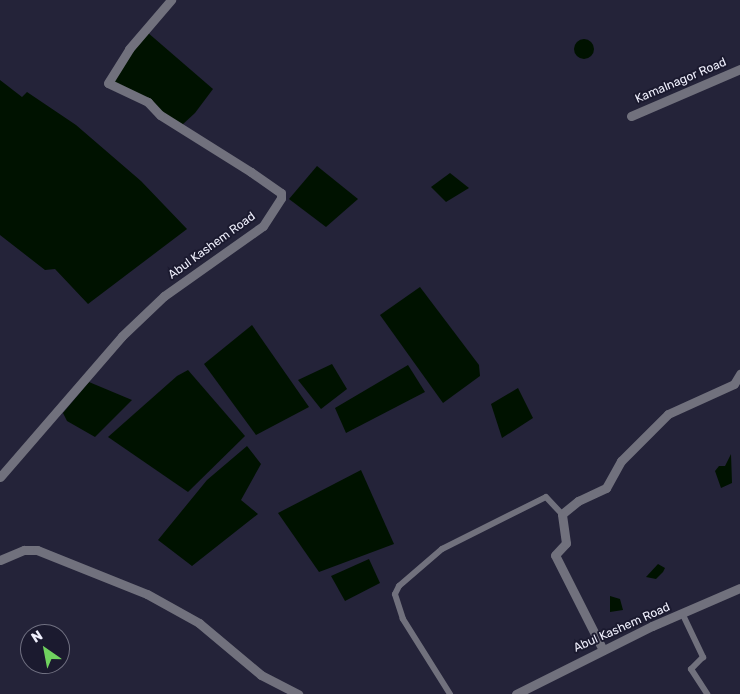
<!DOCTYPE html>
<html>
<head>
<meta charset="utf-8">
<style>
  body { margin:0 }
  #map { position:relative; width:740px; height:694px; overflow:hidden; background:#242339; font-family:Rubik,sans-serif }
  div>[style] { position:absolute }
  [style*='--x'] { left:calc(var(--x)*1px); top:calc(var(--y)*1px); width:calc(var(--w)*1px); rotate:calc(var(--a)*1deg) }
  .water>* { inset:0; background:#001200 }
  .round { border-radius:50% }
  .minor>* { height:6px; margin:-3px; padding:0 3px; transform-origin:3px; border-radius:3px; background:#71717d }
  .tertiary>* { height:9px; margin:-4.5px; padding:0 4.5px; transform-origin:4.5px; border-radius:4.5px; background:#71717d }
  span { translate:-50% -50%; white-space:nowrap; text-align:center; line-height:1.15; -webkit-text-stroke:4px #1b1a2f; paint-order:stroke }
  .street-label { font-size:12px; color:#f0f0fd }
  .north { position:absolute; left:20px; top:624px; width:50px; height:50px; box-sizing:border-box; background:#1b1a2f; border:1px solid #707081; border-radius:50%; rotate:327deg; font-size:14px; font-weight:700; line-height:20px; text-align:center; color:#f0f0fd }
  .north::after { content:''; display:block; margin:auto; width:18px; height:22px; background:#70d35f; clip-path:polygon(50% 0,100% 100%,50% 72%,0 100%) }
</style>
</head>
<body>
<div id="map">
  <div class="water">
    <i style="clip-path:polygon(147px 32px,213px 89px,195px 113px,182px 125px,111px 81px)"></i>
    <i class="round" style="left:574px;top:39px;width:20px;height:20px"></i>
    <i style="clip-path:polygon(0 80px,22px 97px,27px 92px,76px 125px,141px 181px,187px 229px,88px 304px,55px 269px,45px 270px,0 235px)"></i>
    <i style="clip-path:polygon(317px 166px,358px 199px,326px 227px,289px 199px)"></i>
    <i style="clip-path:polygon(450px 173px,469px 188px,446px 202px,431px 187px)"></i>
    <i style="clip-path:polygon(420px 287px,479px 365px,480px 376px,443px 403px,380px 315px)"></i>
    <i style="clip-path:polygon(252px 325px,309px 407px,256px 435px,204px 364px)"></i>
    <i style="clip-path:polygon(332px 364px,347px 389px,321px 409px,298px 380px)"></i>
    <i style="clip-path:polygon(408px 365px,425px 392px,346px 433px,335px 408px)"></i>
    <i style="clip-path:polygon(188px 370px,245px 436px,188px 492px,108px 437px,177px 376px)"></i>
    <i style="clip-path:polygon(89px 382px,132px 400px,95px 437px,67px 421px,63px 413px)"></i>
    <i style="clip-path:polygon(518px 388px,533px 418px,502px 438px,491px 404px)"></i>
    <i style="clip-path:polygon(247px 446px,261px 464px,241px 500px,258px 514px,192px 566px,158px 540px,207px 480px)"></i>
    <i style="clip-path:polygon(731px 454px,732px 483px,721px 488px,715px 471px,719px 466px,725px 466px)"></i>
    <i style="clip-path:polygon(361px 470px,394px 544px,319px 572px,278px 513px)"></i>
    <i style="clip-path:polygon(369px 559px,380px 583px,345px 601px,331px 576px)"></i>
    <i style="clip-path:polygon(658px 564px,665px 568px,663px 572px,656px 579px,646px 577px)"></i>
    <i style="clip-path:polygon(610px 596px,620px 599px,623px 610px,610px 612px)"></i>
  </div>
  <div class="minor">
    <i style="--x:683;--y:615;--w:47;--a:64.5"></i>
    <i style="--x:703;--y:657;--w:17;--a:135"></i>
    <i style="--x:691;--y:669;--w:30;--a:57"></i>
    <i style="--x:450;--y:694;--w:89;--a:-122.1"></i>
    <i style="--x:403;--y:619;--w:26;--a:-108"></i>
    <i style="--x:395;--y:594;--w:9;--a:-63"></i>
    <i style="--x:399;--y:586;--w:57;--a:-40.7"></i>
    <i style="--x:442;--y:549;--w:116;--a:-26.6"></i>
    <i style="--x:546;--y:497;--w:23;--a:47"></i>
  </div>
  <div class="tertiary">
    <i style="--x:631;--y:116;--w:119;--a:-23.3"></i>
    <i style="--x:0;--y:477;--w:186;--a:-49.1"></i>
    <i style="--x:122;--y:336;--w:58;--a:-43.6"></i>
    <i style="--x:164;--y:296;--w:121;--a:-35.3"></i>
    <i style="--x:263;--y:226;--w:33;--a:-57"></i>
    <i style="--x:281;--y:198;--w:5;--a:-90"></i>
    <i style="--x:281;--y:193;--w:37;--a:-145"></i>
    <i style="--x:251;--y:172;--w:107;--a:-147.9"></i>
    <i style="--x:160;--y:115;--w:18;--a:-133"></i>
    <i style="--x:148;--y:102;--w:44;--a:-154.6"></i>
    <i style="--x:108;--y:83;--w:40;--a:-58"></i>
    <i style="--x:129;--y:49;--w:65;--a:-49.4"></i>
    <i style="--x:0;--y:560;--w:26;--a:-23"></i>
    <i style="--x:24;--y:550;--w:13;--a:0"></i>
    <i style="--x:37;--y:550;--w:118;--a:21.8"></i>
    <i style="--x:147;--y:594;--w:60;--a:29.1"></i>
    <i style="--x:199;--y:623;--w:81;--a:40"></i>
    <i style="--x:261;--y:675;--w:42;--a:27.2"></i>
    <i style="--x:603;--y:650;--w:106;--a:-116.8"></i>
    <i style="--x:555;--y:555;--w:16;--a:-47"></i>
    <i style="--x:566;--y:543;--w:29;--a:-98"></i>
    <i style="--x:562;--y:514;--w:21;--a:-39"></i>
    <i style="--x:578;--y:501;--w:31;--a:-25"></i>
    <i style="--x:606;--y:488;--w:31;--a:-61"></i>
    <i style="--x:621;--y:461;--w:66;--a:-45"></i>
    <i style="--x:668;--y:414;--w:72;--a:-24.4"></i>
    <i style="--x:734;--y:384;--w:12;--a:-59"></i>
    <i style="--x:516;--y:694;--w:152;--a:-26.6"></i>
    <i style="--x:652;--y:626;--w:96;--a:-23.4"></i>
  </div>
  <div class="street-label">
    <span style="left:681px;top:81px;rotate:-23deg">Kamalnagor Road</span>
    <span style="left:212px;top:246px;rotate:-36deg">Abul Kashem Road</span>
    <span style="left:622px;top:628px;rotate:-24deg">Abul Kashem Road</span>
  </div>
  <div class="north">N</div>
</div>
</body>
</html>
